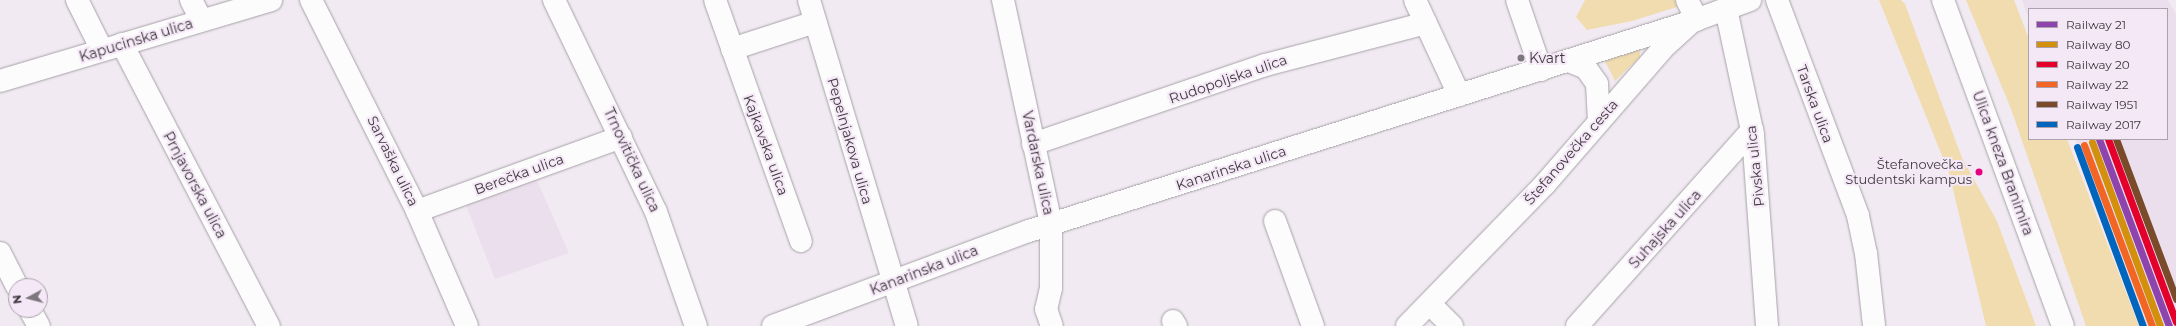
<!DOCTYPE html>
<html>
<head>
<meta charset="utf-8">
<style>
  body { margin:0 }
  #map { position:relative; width:2176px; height:326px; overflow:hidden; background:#f1eaf2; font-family:Montserrat,sans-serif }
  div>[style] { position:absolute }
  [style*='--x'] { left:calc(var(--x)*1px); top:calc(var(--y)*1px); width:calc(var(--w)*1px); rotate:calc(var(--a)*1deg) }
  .built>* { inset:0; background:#ecdfed }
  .green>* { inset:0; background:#f1dcb0 }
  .roads { filter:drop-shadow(0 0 1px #a7a1a8) drop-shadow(0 0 1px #a7a1a8) }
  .street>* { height:22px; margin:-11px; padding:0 11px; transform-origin:11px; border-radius:11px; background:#fdfcfd }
  .secondary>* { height:22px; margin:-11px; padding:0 11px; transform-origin:11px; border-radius:11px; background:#fdfcfd }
  .rail-1>* { height:7px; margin:-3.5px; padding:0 3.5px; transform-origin:3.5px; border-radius:3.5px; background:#8e44ad }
  .rail-2>* { height:7px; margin:-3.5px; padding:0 3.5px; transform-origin:3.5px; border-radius:3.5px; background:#d2900d }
  .rail-3>* { height:7px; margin:-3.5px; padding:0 3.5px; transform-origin:3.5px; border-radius:3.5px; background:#e4002b }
  .rail-4>* { height:7px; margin:-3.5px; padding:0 3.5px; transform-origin:3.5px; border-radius:3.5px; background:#f26522 }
  .rail-5>* { height:7px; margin:-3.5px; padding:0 3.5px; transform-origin:3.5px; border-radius:3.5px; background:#7a4b2a }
  .rail-6>* { height:7px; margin:-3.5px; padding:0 3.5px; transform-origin:3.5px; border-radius:3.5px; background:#0065bd }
  .dots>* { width:11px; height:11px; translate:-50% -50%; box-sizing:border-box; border:2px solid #f4e7f6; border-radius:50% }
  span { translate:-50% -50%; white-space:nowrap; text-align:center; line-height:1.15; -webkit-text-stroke:4px #f4e7f6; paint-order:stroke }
  .bus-label { font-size:13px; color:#3f393f }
  .right { translate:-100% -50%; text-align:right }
  .street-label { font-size:14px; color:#3f393f }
  .poi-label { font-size:14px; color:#3f393f }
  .left { translate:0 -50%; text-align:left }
  .legend { position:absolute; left:2028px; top:8px; width:140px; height:132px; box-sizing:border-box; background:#f4e7f6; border:1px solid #aca1ad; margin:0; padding:5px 7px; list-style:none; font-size:12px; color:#3f393f }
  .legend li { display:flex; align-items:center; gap:8px; height:20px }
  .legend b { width:20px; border:1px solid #aca1ad }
  .north { position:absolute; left:8px; top:278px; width:40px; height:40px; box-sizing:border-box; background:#f4e7f6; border:1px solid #aca1ad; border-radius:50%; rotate:263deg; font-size:11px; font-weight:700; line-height:16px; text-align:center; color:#3f393f }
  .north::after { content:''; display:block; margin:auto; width:14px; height:18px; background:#7d777e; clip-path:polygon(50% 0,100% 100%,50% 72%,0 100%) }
</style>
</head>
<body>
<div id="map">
  <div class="built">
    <i style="clip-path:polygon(2022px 0,2168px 0,2176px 14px,2176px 326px,2147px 326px,2075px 139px,2167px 139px,2167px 9px,2029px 9px,2029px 19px)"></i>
    <i style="clip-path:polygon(536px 178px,569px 253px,495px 279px,465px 203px)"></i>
  </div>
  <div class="green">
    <i style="clip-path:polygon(1585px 0,1681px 0,1683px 5px,1632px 21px,1587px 30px,1576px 17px)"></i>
    <i style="clip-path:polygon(1879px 0,1901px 0,1905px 4px,1962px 158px,1997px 221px,2036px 326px,1986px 326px,1949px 173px)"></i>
    <i style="clip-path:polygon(1966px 0,2014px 0,2029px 39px,2029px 139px,2067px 139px,2139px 326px,2086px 326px,2011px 109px)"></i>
    <i style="clip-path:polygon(1635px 49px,1640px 50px,1640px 57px,1615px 81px,1604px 59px)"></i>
  </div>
  <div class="roads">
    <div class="street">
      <i style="--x:77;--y:0;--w:56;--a:63.4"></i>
      <i style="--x:191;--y:0;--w:22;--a:63"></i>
      <i style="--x:311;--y:0;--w:236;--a:63.3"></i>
      <i style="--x:417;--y:211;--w:125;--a:66.5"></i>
      <i style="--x:554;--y:0;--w:235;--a:64.3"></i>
      <i style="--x:656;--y:212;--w:121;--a:70.7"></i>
      <i style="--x:715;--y:0;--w:256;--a:70.4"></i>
      <i style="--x:809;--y:0;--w:340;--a:73.3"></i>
      <i style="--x:1003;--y:0;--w:229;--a:77.9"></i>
      <i style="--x:1051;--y:224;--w:64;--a:90"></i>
      <i style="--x:1051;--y:288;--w:22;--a:103"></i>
      <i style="--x:1046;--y:309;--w:18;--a:71"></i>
      <i style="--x:1415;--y:0;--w:105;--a:65.1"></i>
      <i style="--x:1517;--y:0;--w:74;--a:71.1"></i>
      <i style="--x:1687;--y:0;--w:22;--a:63"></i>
      <i style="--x:1777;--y:0;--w:231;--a:69.4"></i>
      <i style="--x:1858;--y:216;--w:38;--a:78"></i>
      <i style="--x:1866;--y:253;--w:73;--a:83.7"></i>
      <i style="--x:1726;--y:9;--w:129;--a:77.9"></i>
      <i style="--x:1753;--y:135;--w:192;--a:85.8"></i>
      <i style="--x:122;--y:44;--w:318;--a:62.5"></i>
      <i style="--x:732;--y:49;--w:87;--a:-18"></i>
      <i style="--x:0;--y:81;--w:283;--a:-16.6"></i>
      <i style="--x:1033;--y:144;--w:245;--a:-18.8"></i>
      <i style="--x:1265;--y:65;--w:166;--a:-14.6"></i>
      <i style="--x:417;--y:211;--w:217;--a:-19.9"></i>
      <i style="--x:1275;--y:221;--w:112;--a:70.1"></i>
      <i style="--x:0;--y:253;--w:37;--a:63"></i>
      <i style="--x:1430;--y:304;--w:31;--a:45"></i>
      <i style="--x:30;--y:310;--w:18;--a:61"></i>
      <i style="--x:1173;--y:321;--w:6;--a:59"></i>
      <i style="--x:1577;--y:326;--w:263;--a:-48.2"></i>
    </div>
    <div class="secondary">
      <i style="--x:1943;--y:0;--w:347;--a:69.8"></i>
      <i style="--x:1569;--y:61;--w:18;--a:22"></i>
      <i style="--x:1586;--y:68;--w:19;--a:55"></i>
      <i style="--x:1597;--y:84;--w:35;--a:87"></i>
      <i style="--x:773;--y:326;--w:273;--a:-20.4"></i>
      <i style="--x:1029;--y:231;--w:696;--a:-17.55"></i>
      <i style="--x:1407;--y:326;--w:198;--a:-45.8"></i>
      <i style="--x:1545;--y:184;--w:184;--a:-49"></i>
      <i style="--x:1666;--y:45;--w:36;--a:-42"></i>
      <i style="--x:1693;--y:21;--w:61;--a:-20.2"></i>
    </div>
  </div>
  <div class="rail-1">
    <i style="--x:2099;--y:139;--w:200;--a:69.5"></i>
  </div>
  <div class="rail-2">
    <i style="--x:2092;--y:142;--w:196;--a:69.7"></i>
  </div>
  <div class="rail-3">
    <i style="--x:2108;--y:139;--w:195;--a:69.6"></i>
  </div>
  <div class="rail-4">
    <i style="--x:2084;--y:145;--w:193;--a:69.4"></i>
  </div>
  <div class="rail-5">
    <i style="--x:2116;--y:139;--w:171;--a:69.4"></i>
  </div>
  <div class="rail-6">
    <i style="--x:2077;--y:147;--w:191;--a:69.8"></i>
  </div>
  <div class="dots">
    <i style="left:1521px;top:58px;background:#7d777e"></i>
    <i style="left:1979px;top:172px;background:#e5007d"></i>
  </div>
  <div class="bus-label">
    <span class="right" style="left:1972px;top:172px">Štefanovečka -<br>Studentski kampus</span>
  </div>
  <div class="street-label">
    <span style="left:136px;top:40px;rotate:-17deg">Kapucinska ulica</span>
    <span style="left:1228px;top:79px;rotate:-19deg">Rudopoljska ulica</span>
    <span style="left:1815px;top:104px;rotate:70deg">Tarska ulica</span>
    <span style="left:850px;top:141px;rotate:74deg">Pepelnjakova ulica</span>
    <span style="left:766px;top:145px;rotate:70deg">Kajkavska ulica</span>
    <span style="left:1571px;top:152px;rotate:-49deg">Štefanovečka cesta</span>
    <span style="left:632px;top:160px;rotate:65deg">Trnovitička ulica</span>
    <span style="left:393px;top:161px;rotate:64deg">Sarvaška ulica</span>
    <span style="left:1038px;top:163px;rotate:78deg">Vardarska ulica</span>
    <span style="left:2003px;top:163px;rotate:70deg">Ulica kneza Branimira</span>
    <span style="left:1755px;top:166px;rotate:-96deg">Pivska ulica</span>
    <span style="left:1231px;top:168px;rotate:-18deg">Kanarinska ulica</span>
    <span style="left:519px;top:174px;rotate:-20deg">Berečka ulica</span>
    <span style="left:195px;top:185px;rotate:62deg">Prnjavorska ulica</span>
    <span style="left:1665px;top:229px;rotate:-48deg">Suhajska ulica</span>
    <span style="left:924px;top:270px;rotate:-21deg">Kanarinska ulica</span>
  </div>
  <div class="poi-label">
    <span class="left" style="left:1529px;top:58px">Kvart</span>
  </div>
  <ul class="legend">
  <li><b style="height:5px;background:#8e44ad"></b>Railway 21</li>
  <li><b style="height:5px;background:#d2900d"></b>Railway 80</li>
  <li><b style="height:5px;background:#e4002b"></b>Railway 20</li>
  <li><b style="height:5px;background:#f26522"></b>Railway 22</li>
  <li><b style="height:5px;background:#7a4b2a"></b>Railway 1951</li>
  <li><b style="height:5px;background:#0065bd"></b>Railway 2017</li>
  </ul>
  <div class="north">N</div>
</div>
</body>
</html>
